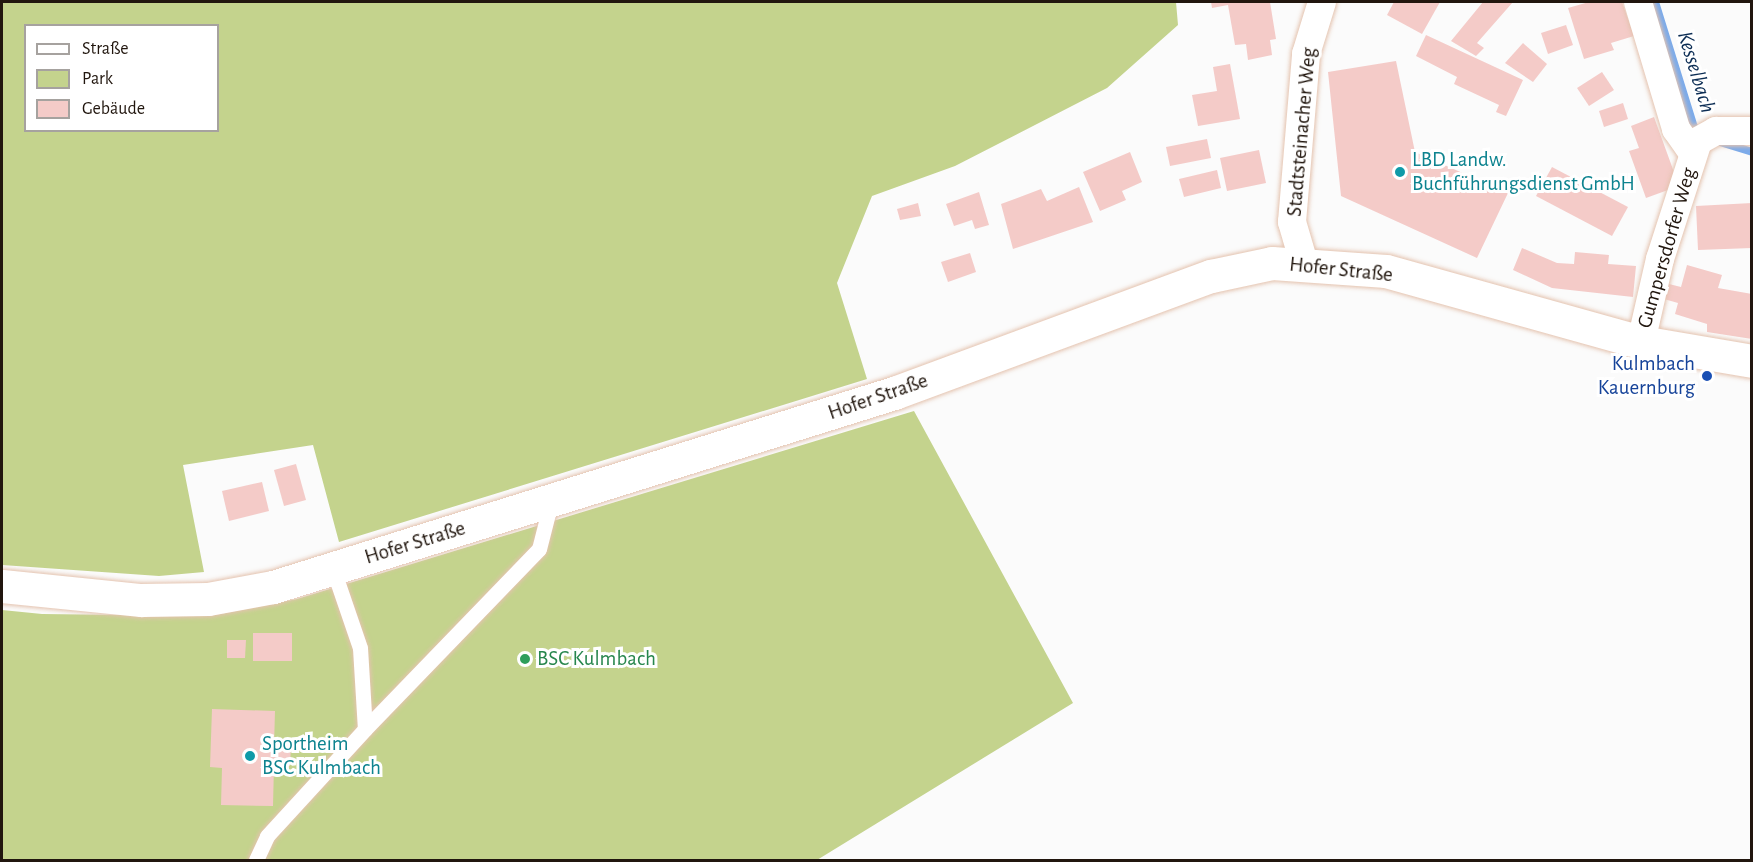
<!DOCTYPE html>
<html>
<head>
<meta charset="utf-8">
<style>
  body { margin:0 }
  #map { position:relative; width:1753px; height:862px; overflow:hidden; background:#fbfbfb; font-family:"Alegreya Sans",sans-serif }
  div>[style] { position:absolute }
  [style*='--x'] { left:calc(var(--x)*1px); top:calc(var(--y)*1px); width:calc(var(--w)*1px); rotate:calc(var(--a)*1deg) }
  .green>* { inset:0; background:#c4d38d }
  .stream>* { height:8px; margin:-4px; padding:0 4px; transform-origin:4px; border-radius:4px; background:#7cabea }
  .building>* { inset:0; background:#f4cbc8 }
  .roads { filter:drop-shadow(0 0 2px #e4c3af) drop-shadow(0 0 2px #e4c3af) }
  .service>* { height:15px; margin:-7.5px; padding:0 7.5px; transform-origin:7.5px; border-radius:7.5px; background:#fff }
  .minor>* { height:28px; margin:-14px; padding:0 14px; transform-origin:14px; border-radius:14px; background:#fff }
  .tertiary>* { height:33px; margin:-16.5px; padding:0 16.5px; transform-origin:16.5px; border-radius:16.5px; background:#fff }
  .dots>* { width:16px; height:16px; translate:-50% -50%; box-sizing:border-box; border:3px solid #fff; border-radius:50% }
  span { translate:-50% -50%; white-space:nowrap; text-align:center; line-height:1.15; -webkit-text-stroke:6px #fff; paint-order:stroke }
  .street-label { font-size:21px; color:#21160e }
  .culture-label { font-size:21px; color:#0d838f }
  .left { translate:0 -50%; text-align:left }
  .transit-label { font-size:21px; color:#164399 }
  .right { translate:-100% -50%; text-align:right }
  .leisure-label { font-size:21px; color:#27864d }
  .water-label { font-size:22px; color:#0c2d54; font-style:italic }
  .frame { position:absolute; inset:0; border:3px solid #21160e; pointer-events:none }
  .legend { position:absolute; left:24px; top:24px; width:195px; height:108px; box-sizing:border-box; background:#fff; border:2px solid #a6a29f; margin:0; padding:8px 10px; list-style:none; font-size:18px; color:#21160e }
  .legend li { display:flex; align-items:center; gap:12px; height:30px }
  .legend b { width:30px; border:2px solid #a6a29f }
</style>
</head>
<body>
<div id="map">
  <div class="green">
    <i style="clip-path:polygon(evenodd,2px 2px,1176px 2px,1178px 25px,1107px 88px,955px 166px,872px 196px,837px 283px,867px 379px,339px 542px,313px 445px,183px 465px,204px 572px,159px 576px,2px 565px,2px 2px,26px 26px,218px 26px,218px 130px,26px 130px,26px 26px)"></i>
    <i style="clip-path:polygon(914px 411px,1073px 703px,817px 860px,2px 860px,2px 610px,42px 614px,210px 616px,297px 599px)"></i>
  </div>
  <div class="stream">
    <i style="--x:1655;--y:2;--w:131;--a:72.7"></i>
    <i style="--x:1694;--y:127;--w:11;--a:34"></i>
    <i style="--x:1720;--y:142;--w:34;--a:17"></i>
  </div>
  <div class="building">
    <i style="clip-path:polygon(1211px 2px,1270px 2px,1276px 39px,1270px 40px,1272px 55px,1248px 60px,1246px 44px,1235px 45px,1228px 5px,1212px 8px)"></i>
    <i style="clip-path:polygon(1394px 2px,1440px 2px,1422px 34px,1387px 15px)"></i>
    <i style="clip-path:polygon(1483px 2px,1513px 2px,1477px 43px,1484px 48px,1476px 56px,1451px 41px)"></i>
    <i style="clip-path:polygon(1589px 2px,1622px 2px,1634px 36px,1611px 43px,1614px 50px,1584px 59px,1568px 8px)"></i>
    <i style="clip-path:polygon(1566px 25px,1573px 45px,1548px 54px,1541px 33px)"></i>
    <i style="clip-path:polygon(1426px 35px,1523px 80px,1506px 116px,1496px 112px,1499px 105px,1454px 84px,1457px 77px,1416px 56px)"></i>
    <i style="clip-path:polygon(1523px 43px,1547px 64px,1533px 82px,1505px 63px)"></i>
    <i style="clip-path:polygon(1396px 61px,1415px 152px,1508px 193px,1477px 258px,1341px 196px,1328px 72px)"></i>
    <i style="clip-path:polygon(1230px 64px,1240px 119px,1198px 126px,1192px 95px,1217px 91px,1213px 67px)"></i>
    <i style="clip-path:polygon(1602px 72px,1614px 90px,1589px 106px,1577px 88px)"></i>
    <i style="clip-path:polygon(1623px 103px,1628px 119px,1604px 127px,1599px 111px)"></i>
    <i style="clip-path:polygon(1654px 117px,1679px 186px,1646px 198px,1629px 151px,1639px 148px,1631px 126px)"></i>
    <i style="clip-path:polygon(1207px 139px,1211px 158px,1170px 166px,1166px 147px)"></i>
    <i style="clip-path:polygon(1259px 150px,1266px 183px,1227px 191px,1220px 158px)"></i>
    <i style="clip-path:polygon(1130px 152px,1142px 182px,1122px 191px,1126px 200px,1100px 211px,1083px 172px)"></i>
    <i style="clip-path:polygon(1552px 167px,1628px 207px,1612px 236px,1536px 196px)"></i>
    <i style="clip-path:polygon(1217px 170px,1221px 188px,1184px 197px,1179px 179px)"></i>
    <i style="clip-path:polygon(1079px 187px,1093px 222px,1013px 249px,1001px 204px,1041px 189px,1047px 201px)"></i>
    <i style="clip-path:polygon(979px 192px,989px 225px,975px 229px,972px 220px,954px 226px,946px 204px)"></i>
    <i style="clip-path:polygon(918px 203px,921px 216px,900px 220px,897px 209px)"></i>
    <i style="clip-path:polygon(1752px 203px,1752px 248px,1698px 250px,1696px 206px)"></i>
    <i style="clip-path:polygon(1522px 248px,1557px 263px,1574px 264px,1575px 252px,1609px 255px,1608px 264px,1636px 266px,1633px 297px,1552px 288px,1513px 270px)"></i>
    <i style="clip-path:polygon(970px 253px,976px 272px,948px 282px,941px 262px)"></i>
    <i style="clip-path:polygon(1687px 265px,1722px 275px,1718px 288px,1752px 294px,1752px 339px,1707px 332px,1707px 324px,1675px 314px,1678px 303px,1664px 299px,1669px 284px,1681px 287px)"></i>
    <i style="clip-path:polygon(296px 464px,306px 500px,284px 506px,274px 470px)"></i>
    <i style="clip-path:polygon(262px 482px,269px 511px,229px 521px,222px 491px)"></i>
    <i style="clip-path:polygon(253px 633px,292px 633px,292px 661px,253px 661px)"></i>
    <i style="clip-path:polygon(227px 640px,246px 640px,245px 658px,227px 658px)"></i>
    <i style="clip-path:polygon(212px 709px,275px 711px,274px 746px,291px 747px,290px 766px,274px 765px,273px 806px,221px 805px,222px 768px,210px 767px)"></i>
  </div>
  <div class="roads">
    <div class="service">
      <i style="--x:333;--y:569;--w:83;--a:71.1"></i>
      <i style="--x:360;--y:648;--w:81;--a:86.5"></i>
      <i style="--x:256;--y:860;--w:26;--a:-65"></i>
      <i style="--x:267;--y:836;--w:145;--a:-47.5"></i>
      <i style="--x:365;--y:729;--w:250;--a:-46"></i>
      <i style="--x:539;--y:549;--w:49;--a:-75.7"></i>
    </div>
    <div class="minor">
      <i style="--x:1638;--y:2;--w:133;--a:73.3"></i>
      <i style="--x:1676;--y:129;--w:29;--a:55"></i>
      <i style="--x:1304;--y:263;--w:43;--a:-106.3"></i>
      <i style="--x:1292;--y:222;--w:169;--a:-85.2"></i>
      <i style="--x:1306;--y:54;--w:54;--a:-72.9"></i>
      <i style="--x:1641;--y:342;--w:85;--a:-77.1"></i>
      <i style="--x:1660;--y:259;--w:124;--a:-72.1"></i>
      <i style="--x:1698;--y:141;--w:21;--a:-29"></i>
      <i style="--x:1716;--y:131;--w:36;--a:0"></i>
    </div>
    <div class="tertiary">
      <i style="--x:2;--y:586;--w:140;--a:5.8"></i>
      <i style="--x:141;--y:600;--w:67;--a:-0.9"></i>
      <i style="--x:208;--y:599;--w:66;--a:-10.5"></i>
      <i style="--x:273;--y:587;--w:651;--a:-17.35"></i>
      <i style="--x:894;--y:393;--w:338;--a:-20.3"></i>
      <i style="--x:1211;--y:276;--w:62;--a:-12"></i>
      <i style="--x:1272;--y:263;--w:114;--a:4"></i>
      <i style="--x:1386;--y:271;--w:265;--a:15.6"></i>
      <i style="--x:1641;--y:342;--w:113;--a:9.7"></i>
    </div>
  </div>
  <div class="dots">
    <i style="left:1400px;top:172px;background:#0f9aa8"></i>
    <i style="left:1707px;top:376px;background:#1a4fb4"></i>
    <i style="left:525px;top:659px;background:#2e9e5b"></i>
    <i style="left:250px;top:756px;background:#0f9aa8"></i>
  </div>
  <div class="street-label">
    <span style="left:1302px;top:132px;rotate:-85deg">Stadtsteinacher Weg</span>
    <span style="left:1667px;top:248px;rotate:-74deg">Gumpersdorfer Weg</span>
    <span style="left:1341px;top:270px;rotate:6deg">Hofer Straße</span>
    <span style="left:878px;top:397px;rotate:-19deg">Hofer Straße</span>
    <span style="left:415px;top:543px;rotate:-17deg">Hofer Straße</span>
  </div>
  <div class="culture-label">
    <span class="left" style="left:1412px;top:172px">LBD Landw.<br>Buchführungsdienst GmbH</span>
    <span class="left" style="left:262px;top:756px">Sportheim<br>BSC Kulmbach</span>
  </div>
  <div class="transit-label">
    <span class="right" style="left:1695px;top:376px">Kulmbach<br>Kauernburg</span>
  </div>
  <div class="leisure-label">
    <span class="left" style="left:537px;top:659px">BSC Kulmbach</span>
  </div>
  <div class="water-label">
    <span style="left:1696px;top:72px;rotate:73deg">Kesselbach</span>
  </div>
  <div class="frame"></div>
  <ul class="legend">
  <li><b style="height:8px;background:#fff"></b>Straße</li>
  <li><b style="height:16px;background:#c4d38d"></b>Park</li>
  <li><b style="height:16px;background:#f4cbc8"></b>Gebäude</li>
  </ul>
</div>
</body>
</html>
